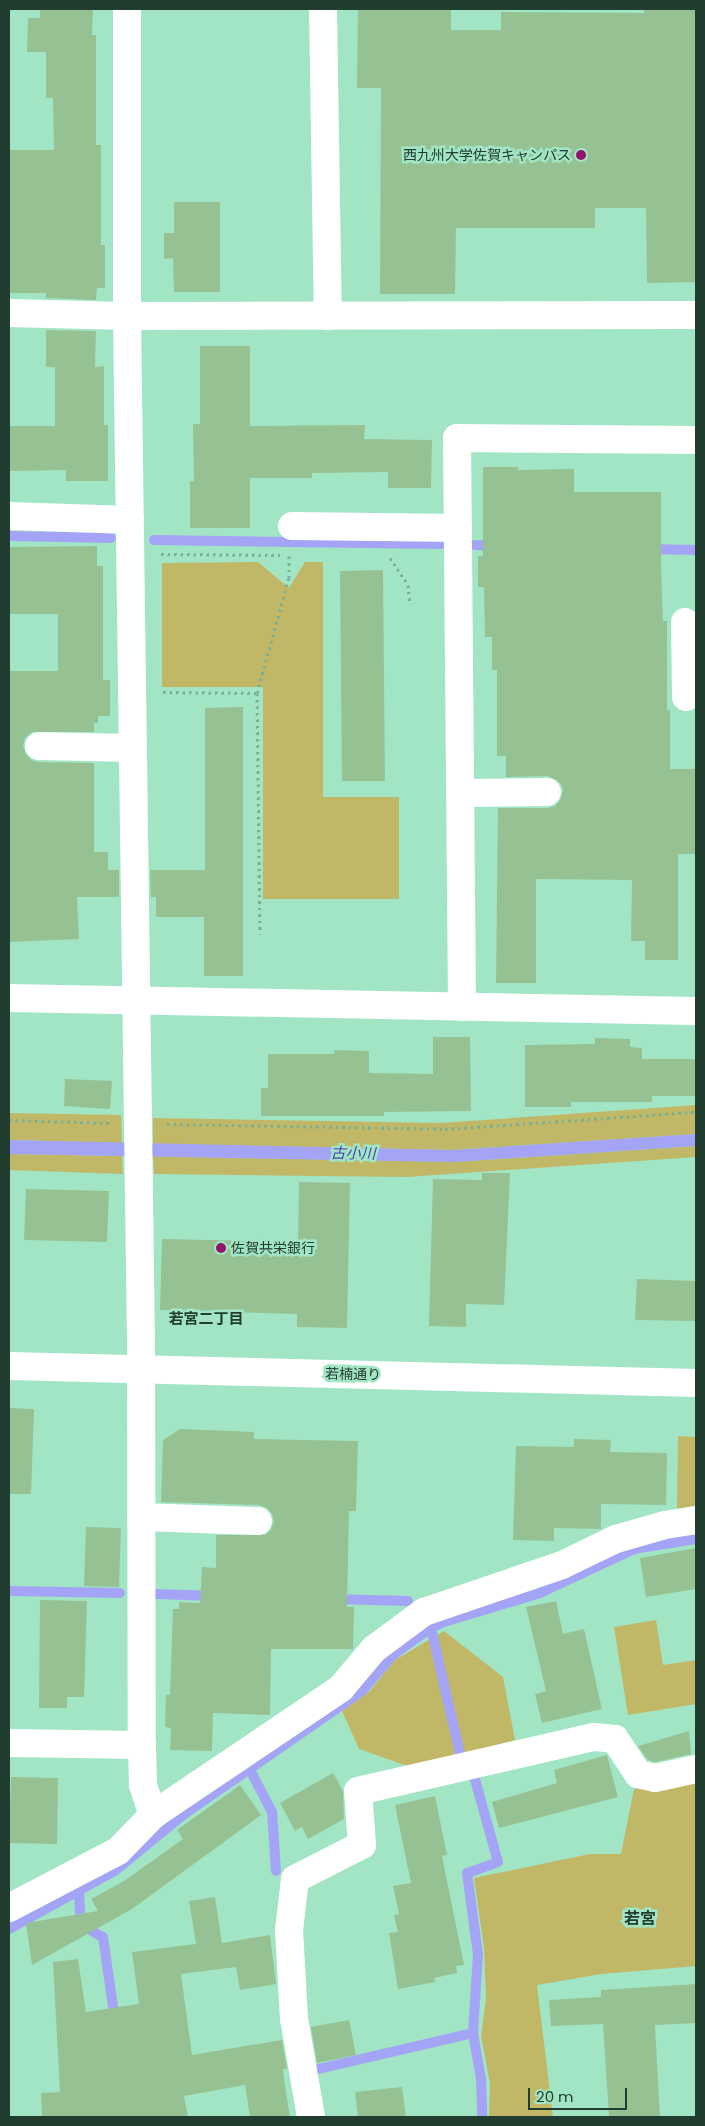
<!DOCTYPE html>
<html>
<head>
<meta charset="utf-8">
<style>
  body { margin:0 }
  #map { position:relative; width:705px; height:2126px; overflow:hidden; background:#a2e5c5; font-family:Poppins,"Noto Sans JP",sans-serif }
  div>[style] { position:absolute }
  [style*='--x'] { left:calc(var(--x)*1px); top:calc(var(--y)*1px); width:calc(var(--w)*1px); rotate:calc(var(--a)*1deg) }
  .green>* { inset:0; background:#c0b867 }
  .water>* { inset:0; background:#a4a4f6 }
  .stream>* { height:10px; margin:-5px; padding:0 5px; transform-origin:5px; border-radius:5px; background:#a4a4f6 }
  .building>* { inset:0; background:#96c293 }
  .path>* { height:3px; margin-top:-1.5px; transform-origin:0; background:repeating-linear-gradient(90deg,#78af95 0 2.5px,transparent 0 6.5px) }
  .minor>* { height:28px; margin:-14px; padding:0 14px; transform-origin:14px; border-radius:14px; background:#fff }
  .tertiary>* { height:28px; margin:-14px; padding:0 14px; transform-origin:14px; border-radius:14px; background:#fff }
  .dots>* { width:14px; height:14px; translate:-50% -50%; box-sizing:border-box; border:2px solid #a2e5c5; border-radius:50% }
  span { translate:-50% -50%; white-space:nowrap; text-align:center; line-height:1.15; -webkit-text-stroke:5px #a2e5c5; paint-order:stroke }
  .poi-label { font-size:14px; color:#213d30 }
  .right { translate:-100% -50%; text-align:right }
  .left { translate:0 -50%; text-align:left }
  .street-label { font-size:14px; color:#213d30 }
  .water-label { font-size:15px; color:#4d3cb1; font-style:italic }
  .neighbourhood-label { font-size:15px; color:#213d30; font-weight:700 }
  .quarter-label { font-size:16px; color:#213d30; font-weight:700 }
  .frame { position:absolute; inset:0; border:10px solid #213d30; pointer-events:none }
  .scale { position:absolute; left:528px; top:2088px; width:99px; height:22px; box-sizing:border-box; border:2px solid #213d30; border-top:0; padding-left:6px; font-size:15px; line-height:18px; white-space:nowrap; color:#213d30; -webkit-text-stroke:4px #a2e5c5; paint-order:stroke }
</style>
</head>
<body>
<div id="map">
  <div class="green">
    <i style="clip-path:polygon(258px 562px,289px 588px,305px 562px,323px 562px,323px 797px,399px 797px,399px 899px,263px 899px,263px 687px,162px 687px,162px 563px)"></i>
    <i style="clip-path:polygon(696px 1105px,696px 1134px,452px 1150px,153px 1144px,153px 1118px,441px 1123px)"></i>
    <i style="clip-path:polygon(9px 1113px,121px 1115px,122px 1143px,9px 1140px)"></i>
    <i style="clip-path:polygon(696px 1146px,696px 1157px,407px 1177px,154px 1174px,153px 1156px,454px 1162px)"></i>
    <i style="clip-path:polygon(9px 1154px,122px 1156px,123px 1174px,9px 1170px)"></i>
    <i style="clip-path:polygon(678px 1436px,696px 1437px,696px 1506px,677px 1509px)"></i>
    <i style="clip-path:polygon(656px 1620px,663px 1665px,696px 1660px,696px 1704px,628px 1715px,614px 1627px)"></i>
    <i style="clip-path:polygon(444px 1631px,503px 1677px,515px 1740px,413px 1768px,359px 1749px,342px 1711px,370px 1691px,395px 1660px)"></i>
    <i style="clip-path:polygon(696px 1777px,696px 1966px,601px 1974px,537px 1985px,553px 2117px,489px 2117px,490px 2084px,481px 2036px,486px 1998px,484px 1948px,474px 1878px,590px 1854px,621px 1854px,634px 1789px)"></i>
  </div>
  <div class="water">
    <i style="clip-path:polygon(696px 1134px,696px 1146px,454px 1162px,9px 1154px,9px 1140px,452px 1150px)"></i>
  </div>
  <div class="stream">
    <i style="--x:9;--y:536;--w:102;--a:1.1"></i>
    <i style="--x:154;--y:540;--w:287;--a:0.8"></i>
    <i style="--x:475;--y:545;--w:20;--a:3"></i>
    <i style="--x:647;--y:549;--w:49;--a:1.2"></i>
    <i style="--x:9;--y:1591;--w:111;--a:1"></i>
    <i style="--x:157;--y:1594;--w:56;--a:2"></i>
    <i style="--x:334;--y:1599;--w:74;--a:1.5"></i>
    <i style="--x:431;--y:1628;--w:133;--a:77"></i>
    <i style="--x:461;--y:1758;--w:8;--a:0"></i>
    <i style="--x:249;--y:1768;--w:50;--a:62.4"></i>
    <i style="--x:272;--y:1812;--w:59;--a:86.1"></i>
    <i style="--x:474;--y:1776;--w:89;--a:74.4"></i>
    <i style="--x:498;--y:1862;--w:33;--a:160"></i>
    <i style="--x:467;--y:1873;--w:82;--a:82.3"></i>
    <i style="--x:478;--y:1954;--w:79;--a:93.6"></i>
    <i style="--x:473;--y:2033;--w:47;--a:80.1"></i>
    <i style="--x:481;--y:2079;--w:38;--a:88"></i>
    <i style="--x:79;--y:1892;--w:33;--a:87"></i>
    <i style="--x:81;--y:1925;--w:25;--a:29"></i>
    <i style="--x:103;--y:1937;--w:84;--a:81.8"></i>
    <i style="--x:9;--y:1929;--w:122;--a:-28.9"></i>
    <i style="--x:116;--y:1870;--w:87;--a:-39.4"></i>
    <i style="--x:183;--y:1815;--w:218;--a:-34.7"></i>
    <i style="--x:362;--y:1691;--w:48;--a:-49.3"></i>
    <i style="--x:393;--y:1655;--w:47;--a:-35.4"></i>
    <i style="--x:431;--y:1628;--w:14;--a:-25"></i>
    <i style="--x:444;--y:1622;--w:100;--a:-16.8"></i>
    <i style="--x:540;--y:1593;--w:104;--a:-25.1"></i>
    <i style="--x:634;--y:1549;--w:63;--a:-9.2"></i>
    <i style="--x:314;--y:2070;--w:163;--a:-13.1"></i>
  </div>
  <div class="building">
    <i style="clip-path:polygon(40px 9px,93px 9px,92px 35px,96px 35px,96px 145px,101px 145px,101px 245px,105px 245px,105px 288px,97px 288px,96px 300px,46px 298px,46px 293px,9px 293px,9px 150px,54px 150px,53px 98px,46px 98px,46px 52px,27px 52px,28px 18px,40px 18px)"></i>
    <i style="clip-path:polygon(358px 9px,451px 9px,451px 30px,501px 30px,501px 12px,644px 13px,644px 9px,696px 9px,696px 282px,647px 283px,646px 208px,595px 208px,595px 228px,456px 228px,455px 294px,380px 294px,381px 88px,357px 88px)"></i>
    <i style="clip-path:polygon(174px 202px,220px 202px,220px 292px,174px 292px,173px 258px,164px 259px,164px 233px,174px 233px)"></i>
    <i style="clip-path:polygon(46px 330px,96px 331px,95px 367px,104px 366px,104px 425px,108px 425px,108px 481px,66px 481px,66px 470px,9px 471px,9px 426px,55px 426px,55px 367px,46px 367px)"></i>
    <i style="clip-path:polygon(200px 346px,250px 346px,250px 426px,365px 425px,364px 439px,432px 440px,431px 488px,388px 488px,388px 472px,312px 473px,312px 478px,250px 478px,250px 528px,190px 528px,190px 481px,194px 481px,193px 424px,200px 424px)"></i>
    <i style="clip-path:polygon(483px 467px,518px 467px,518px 470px,574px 469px,574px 492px,661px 492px,661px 563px,663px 621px,667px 621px,667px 710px,670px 710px,670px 769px,696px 769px,696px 854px,678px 854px,678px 960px,645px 960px,645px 941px,631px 941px,632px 880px,536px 879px,536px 983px,496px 983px,498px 808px,548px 808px,555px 806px,560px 800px,563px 791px,561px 784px,555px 779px,547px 776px,506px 777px,506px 756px,497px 756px,497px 670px,492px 670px,492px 637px,485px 637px,484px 587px,478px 587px,478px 556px,483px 556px)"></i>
    <i style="clip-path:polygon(97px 546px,97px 566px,103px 566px,103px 680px,110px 680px,110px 716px,98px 716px,98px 723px,94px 723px,94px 732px,32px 732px,25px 738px,23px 746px,26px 754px,31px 760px,38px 762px,94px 763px,94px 852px,108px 852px,108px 870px,119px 870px,119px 897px,77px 897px,79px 939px,9px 942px,9px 671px,58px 671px,58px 614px,9px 614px,9px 547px)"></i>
    <i style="clip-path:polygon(383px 570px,385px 781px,342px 781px,340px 571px)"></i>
    <i style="clip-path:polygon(243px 707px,243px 976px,204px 976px,204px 917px,156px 917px,156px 897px,151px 897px,150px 870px,205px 870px,205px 708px)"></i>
    <i style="clip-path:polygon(433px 1037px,470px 1037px,471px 1111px,384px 1112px,384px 1116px,261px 1116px,261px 1088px,268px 1088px,268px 1054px,334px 1054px,335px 1050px,369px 1051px,369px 1073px,433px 1074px)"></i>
    <i style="clip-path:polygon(595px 1038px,630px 1039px,630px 1047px,642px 1048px,642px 1059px,696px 1059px,696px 1096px,652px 1096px,652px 1102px,571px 1102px,571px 1107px,525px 1107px,525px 1045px,595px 1044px)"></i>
    <i style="clip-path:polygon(65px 1079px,112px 1081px,110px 1109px,64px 1106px)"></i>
    <i style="clip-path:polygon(482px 1173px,510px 1173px,504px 1305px,466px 1304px,466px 1327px,429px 1326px,433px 1179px,482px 1180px)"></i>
    <i style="clip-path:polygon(299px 1182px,350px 1183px,347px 1328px,297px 1327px,297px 1314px,160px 1310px,162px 1239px,298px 1242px)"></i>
    <i style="clip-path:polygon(26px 1189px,109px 1191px,107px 1242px,24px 1240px)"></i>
    <i style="clip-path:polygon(637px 1279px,696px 1281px,696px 1321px,635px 1320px)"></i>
    <i style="clip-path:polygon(9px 1408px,34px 1409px,31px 1494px,9px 1494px)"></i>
    <i style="clip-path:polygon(180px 1429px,254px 1432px,254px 1439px,358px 1441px,356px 1511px,349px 1511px,347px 1607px,354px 1607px,353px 1649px,271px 1649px,270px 1715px,213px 1713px,212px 1751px,170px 1750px,171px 1728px,165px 1727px,166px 1695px,170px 1695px,173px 1609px,179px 1609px,179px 1602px,200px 1603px,202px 1567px,216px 1568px,216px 1535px,265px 1535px,271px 1530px,274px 1521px,272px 1514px,267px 1508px,259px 1505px,161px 1502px,163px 1440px)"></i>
    <i style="clip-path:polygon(574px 1439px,611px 1440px,610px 1452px,667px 1453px,666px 1505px,601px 1504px,601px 1529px,554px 1528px,554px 1541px,513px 1540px,516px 1446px,574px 1447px)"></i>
    <i style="clip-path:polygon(86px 1527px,121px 1528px,119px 1587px,84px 1586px)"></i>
    <i style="clip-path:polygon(696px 1548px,696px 1589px,646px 1597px,640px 1558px)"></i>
    <i style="clip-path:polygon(40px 1600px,87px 1601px,84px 1697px,67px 1697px,67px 1708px,39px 1708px)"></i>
    <i style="clip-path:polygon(556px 1601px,563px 1634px,584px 1629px,602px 1709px,542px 1723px,535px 1694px,546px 1691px,526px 1607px)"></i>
    <i style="clip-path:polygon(689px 1731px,691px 1754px,655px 1762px,648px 1760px,638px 1746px)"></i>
    <i style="clip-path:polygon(607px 1755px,618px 1797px,499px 1828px,492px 1802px,557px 1783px,554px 1770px)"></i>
    <i style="clip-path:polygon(333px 1773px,343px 1791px,344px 1819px,308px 1839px,302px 1827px,295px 1831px,280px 1803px)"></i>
    <i style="clip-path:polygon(11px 1777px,58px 1778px,57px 1844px,9px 1843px)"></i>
    <i style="clip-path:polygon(240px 1785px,261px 1815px,132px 1909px,32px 1965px,26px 1923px,98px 1911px,91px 1899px,124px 1881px,183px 1839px,177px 1830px)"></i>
    <i style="clip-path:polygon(435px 1796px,447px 1855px,442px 1856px,464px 1965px,456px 1966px,457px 1973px,434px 1978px,435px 1982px,398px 1989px,389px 1933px,398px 1932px,394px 1915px,399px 1914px,393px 1886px,411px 1883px,395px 1805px)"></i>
    <i style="clip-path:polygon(215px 1897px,222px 1943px,270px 1935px,276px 1984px,240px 1990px,236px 1967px,181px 1974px,192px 2055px,282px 2040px,287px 2069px,283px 2069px,284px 2079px,290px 2117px,250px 2117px,245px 2085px,184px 2096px,188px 2117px,42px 2117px,41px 2093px,60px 2092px,53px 1962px,78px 1959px,86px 2012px,139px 2004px,132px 1952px,196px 1944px,189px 1901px)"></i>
    <i style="clip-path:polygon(696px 1984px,696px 2023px,655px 2025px,660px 2117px,609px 2117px,603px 2024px,551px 2026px,549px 2000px,601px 1997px,601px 1990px)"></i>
    <i style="clip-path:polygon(349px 2020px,356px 2055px,317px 2063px,311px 2027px)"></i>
    <i style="clip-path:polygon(402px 2087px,406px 2117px,358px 2117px,355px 2092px)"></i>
  </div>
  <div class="path">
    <i style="--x:161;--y:554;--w:119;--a:0.5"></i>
    <i style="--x:390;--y:558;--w:32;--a:56"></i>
    <i style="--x:408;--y:585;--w:20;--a:84"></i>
    <i style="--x:163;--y:692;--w:94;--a:0.6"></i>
    <i style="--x:257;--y:693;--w:119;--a:-74.5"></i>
    <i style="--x:289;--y:578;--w:22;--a:-90"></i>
    <i style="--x:257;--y:693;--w:241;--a:89.3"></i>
    <i style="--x:9;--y:1120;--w:100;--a:1.7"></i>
    <i style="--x:167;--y:1124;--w:278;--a:1"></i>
    <i style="--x:445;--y:1129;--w:252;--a:-3.9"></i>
  </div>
  <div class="minor">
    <i style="--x:127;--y:9;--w:307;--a:90"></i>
    <i style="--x:127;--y:316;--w:1022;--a:89.22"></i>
    <i style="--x:141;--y:1338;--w:407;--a:89.9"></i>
    <i style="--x:142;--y:1745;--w:40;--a:88.6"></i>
    <i style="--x:143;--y:1785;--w:32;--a:72"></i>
    <i style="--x:323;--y:9;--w:307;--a:89.1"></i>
    <i style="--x:9;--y:313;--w:118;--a:1.5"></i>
    <i style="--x:127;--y:316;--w:569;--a:-0.1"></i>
    <i style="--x:9;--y:516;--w:121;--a:1.9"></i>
    <i style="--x:292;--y:526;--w:166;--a:0.7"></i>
    <i style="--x:685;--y:622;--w:75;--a:89.2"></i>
    <i style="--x:39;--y:746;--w:94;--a:1.2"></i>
    <i style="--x:460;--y:793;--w:87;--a:-0.7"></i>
    <i style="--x:462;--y:1007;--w:569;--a:-90.5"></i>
    <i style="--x:457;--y:438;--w:239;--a:0.5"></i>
    <i style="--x:141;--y:1517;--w:117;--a:2"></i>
    <i style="--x:9;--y:1908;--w:123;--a:-27.6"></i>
    <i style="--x:118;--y:1851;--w:50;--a:-45.8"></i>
    <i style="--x:153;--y:1815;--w:227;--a:-34"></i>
    <i style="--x:341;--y:1688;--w:51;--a:-49.8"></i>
    <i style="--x:374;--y:1649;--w:62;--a:-36.5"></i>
    <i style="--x:424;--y:1612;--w:146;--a:-18.8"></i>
    <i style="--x:562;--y:1565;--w:60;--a:-25.7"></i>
    <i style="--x:616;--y:1539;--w:51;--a:-15.9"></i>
    <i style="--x:665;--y:1525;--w:31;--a:-9"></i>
    <i style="--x:311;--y:2117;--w:99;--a:-99.8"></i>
    <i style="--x:294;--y:2019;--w:89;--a:-93.2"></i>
    <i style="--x:289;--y:1930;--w:51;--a:-83.3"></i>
    <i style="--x:295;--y:1879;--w:75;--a:-26.9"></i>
    <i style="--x:362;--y:1845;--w:54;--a:-94.2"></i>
    <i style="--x:358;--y:1791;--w:242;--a:-12.9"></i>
    <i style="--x:594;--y:1737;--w:21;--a:5"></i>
    <i style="--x:615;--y:1739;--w:42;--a:56.7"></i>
    <i style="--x:638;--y:1774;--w:17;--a:13"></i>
    <i style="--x:655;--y:1778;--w:42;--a:-12.4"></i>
  </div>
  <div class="tertiary">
    <i style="--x:9;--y:998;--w:687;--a:1.08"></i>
    <i style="--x:9;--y:1366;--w:687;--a:1.42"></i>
    <i style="--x:9;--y:1743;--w:133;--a:0.9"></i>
  </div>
  <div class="dots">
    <i style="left:581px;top:155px;background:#92136e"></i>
    <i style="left:221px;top:1248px;background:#92136e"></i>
  </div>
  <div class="poi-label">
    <span class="right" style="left:571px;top:155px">西九州大学佐賀キャンパス</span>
    <span class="left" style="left:231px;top:1248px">佐賀共栄銀行</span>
  </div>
  <div class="street-label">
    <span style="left:353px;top:1374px;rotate:1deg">若楠通り</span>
  </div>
  <div class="water-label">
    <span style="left:353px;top:1153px;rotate:1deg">古小川</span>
  </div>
  <div class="neighbourhood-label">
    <span style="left:206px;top:1319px">若宮二丁目</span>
  </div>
  <div class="quarter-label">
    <span style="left:640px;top:1919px">若宮</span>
  </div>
  <div class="frame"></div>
  <div class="scale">20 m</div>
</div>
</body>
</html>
